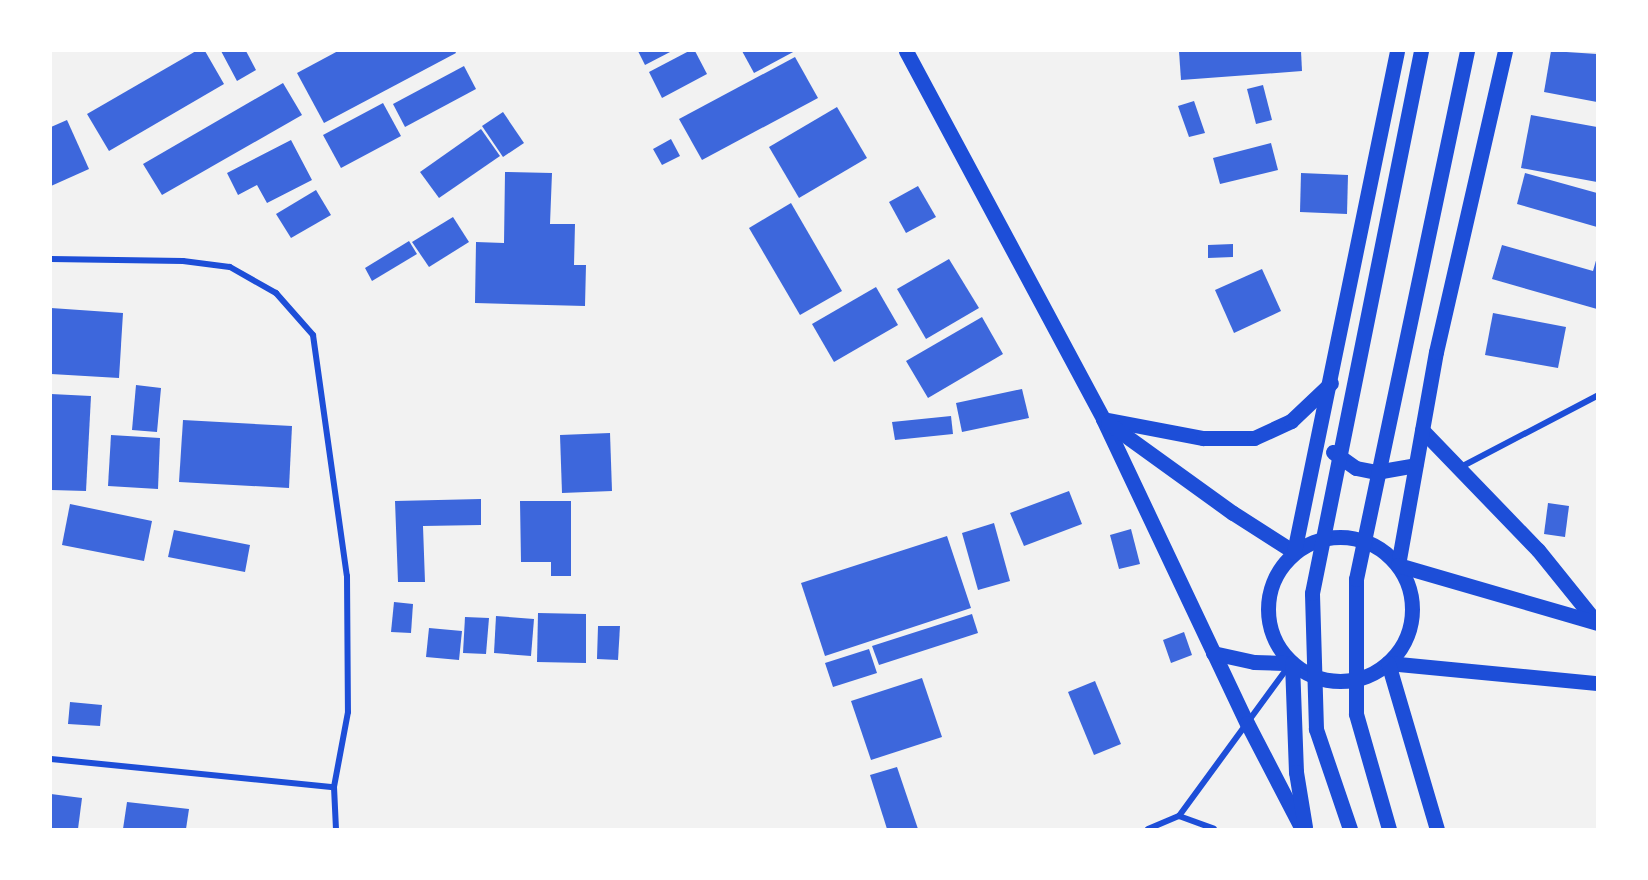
<!DOCTYPE html>
<html>
<head>
<meta charset="utf-8">
<style>
  body { margin:0 }
  #map { position:relative; width:1648px; height:880px; overflow:hidden; background:#f2f2f2; font-family:"Nunito Sans",sans-serif }
  div>[style] { position:absolute }
  [style*='--x'] { left:calc(var(--x)*1px); top:calc(var(--y)*1px); width:calc(var(--w)*1px); rotate:calc(var(--a)*1deg) }
  .building>* { inset:0; background:#3d67dc }
  .minor>* { height:6px; margin:-3px; padding:0 3px; transform-origin:3px; border-radius:3px; background:#1d4ed8 }
  .primary>* { height:15px; margin:-7.5px; padding:0 7.5px; transform-origin:7.5px; border-radius:7.5px; background:#1d4ed8 }
  .primary>.ring { margin:-7.5px; padding:0; box-sizing:content-box; background:none; border:15px solid #1d4ed8; border-radius:50% }
  span { translate:-50% -50%; white-space:nowrap; text-align:center; line-height:1.15; -webkit-text-stroke:4.5px #fff; paint-order:stroke }
  .frame { position:absolute; inset:0; border:52px solid #fff; pointer-events:none }
</style>
</head>
<body>
<div id="map">
  <div class="building">
    <i style="clip-path:polygon(196px 51px,205px 51px,224px 84px,109px 151px,87px 114px)"></i>
    <i style="clip-path:polygon(221px 51px,246px 51px,256px 70px,237px 81px)"></i>
    <i style="clip-path:polygon(338px 51px,455px 51px,456px 53px,324px 123px,297px 73px)"></i>
    <i style="clip-path:polygon(638px 51px,672px 51px,645px 65px)"></i>
    <i style="clip-path:polygon(689px 51px,695px 51px,707px 74px,662px 98px,649px 72px)"></i>
    <i style="clip-path:polygon(742px 51px,795px 51px,754px 73px)"></i>
    <i style="clip-path:polygon(1179px 51px,1301px 51px,1302px 71px,1181px 80px)"></i>
    <i style="clip-path:polygon(1551px 51px,1597px 54px,1597px 102px,1544px 92px)"></i>
    <i style="clip-path:polygon(795px 57px,818px 98px,702px 160px,679px 119px)"></i>
    <i style="clip-path:polygon(464px 66px,476px 89px,405px 127px,393px 104px)"></i>
    <i style="clip-path:polygon(283px 83px,302px 115px,162px 195px,143px 164px)"></i>
    <i style="clip-path:polygon(1263px 85px,1272px 120px,1256px 124px,1247px 89px)"></i>
    <i style="clip-path:polygon(1194px 101px,1205px 133px,1189px 137px,1178px 106px)"></i>
    <i style="clip-path:polygon(383px 103px,401px 136px,341px 168px,323px 135px)"></i>
    <i style="clip-path:polygon(837px 107px,867px 158px,799px 198px,769px 147px)"></i>
    <i style="clip-path:polygon(503px 112px,524px 143px,503px 157px,482px 126px)"></i>
    <i style="clip-path:polygon(1531px 115px,1597px 127px,1597px 182px,1521px 168px)"></i>
    <i style="clip-path:polygon(67px 120px,89px 169px,51px 186px,51px 127px)"></i>
    <i style="clip-path:polygon(481px 129px,500px 156px,439px 198px,420px 172px)"></i>
    <i style="clip-path:polygon(671px 139px,680px 156px,662px 165px,653px 149px)"></i>
    <i style="clip-path:polygon(291px 140px,312px 180px,267px 203px,257px 185px,238px 195px,227px 173px)"></i>
    <i style="clip-path:polygon(1271px 143px,1278px 170px,1220px 184px,1213px 158px)"></i>
    <i style="clip-path:polygon(505px 172px,552px 173px,550px 224px,575px 224px,574px 265px,586px 265px,585px 306px,475px 303px,476px 242px,504px 243px)"></i>
    <i style="clip-path:polygon(1301px 173px,1348px 175px,1347px 214px,1300px 212px)"></i>
    <i style="clip-path:polygon(1525px 173px,1597px 193px,1597px 227px,1517px 204px)"></i>
    <i style="clip-path:polygon(918px 186px,936px 217px,906px 233px,889px 202px)"></i>
    <i style="clip-path:polygon(316px 190px,331px 215px,291px 238px,276px 214px)"></i>
    <i style="clip-path:polygon(791px 203px,842px 291px,800px 315px,749px 228px)"></i>
    <i style="clip-path:polygon(453px 217px,469px 242px,429px 267px,412px 242px)"></i>
    <i style="clip-path:polygon(409px 241px,417px 254px,372px 281px,365px 268px)"></i>
    <i style="clip-path:polygon(1233px 244px,1233px 257px,1208px 258px,1208px 245px)"></i>
    <i style="clip-path:polygon(1502px 245px,1593px 271px,1597px 257px,1597px 309px,1492px 279px)"></i>
    <i style="clip-path:polygon(949px 259px,979px 308px,926px 339px,897px 289px)"></i>
    <i style="clip-path:polygon(1262px 269px,1281px 311px,1234px 333px,1215px 290px)"></i>
    <i style="clip-path:polygon(876px 287px,898px 325px,834px 362px,812px 324px)"></i>
    <i style="clip-path:polygon(51px 308px,123px 313px,119px 378px,51px 374px)"></i>
    <i style="clip-path:polygon(1493px 313px,1566px 327px,1558px 368px,1485px 355px)"></i>
    <i style="clip-path:polygon(982px 317px,1003px 354px,928px 398px,906px 361px)"></i>
    <i style="clip-path:polygon(136px 385px,161px 388px,157px 432px,132px 430px)"></i>
    <i style="clip-path:polygon(1022px 389px,1029px 418px,962px 432px,956px 403px)"></i>
    <i style="clip-path:polygon(51px 394px,91px 396px,86px 491px,51px 490px)"></i>
    <i style="clip-path:polygon(951px 416px,953px 434px,895px 440px,892px 422px)"></i>
    <i style="clip-path:polygon(183px 420px,292px 426px,289px 488px,179px 482px)"></i>
    <i style="clip-path:polygon(610px 433px,612px 491px,562px 493px,560px 435px)"></i>
    <i style="clip-path:polygon(111px 435px,160px 438px,158px 489px,108px 486px)"></i>
    <i style="clip-path:polygon(1069px 491px,1082px 524px,1024px 546px,1010px 513px)"></i>
    <i style="clip-path:polygon(481px 499px,481px 525px,423px 526px,425px 582px,398px 582px,395px 501px)"></i>
    <i style="clip-path:polygon(520px 501px,571px 501px,571px 576px,551px 576px,551px 562px,521px 562px)"></i>
    <i style="clip-path:polygon(1548px 503px,1569px 506px,1565px 537px,1544px 534px)"></i>
    <i style="clip-path:polygon(70px 504px,152px 521px,144px 561px,62px 545px)"></i>
    <i style="clip-path:polygon(994px 523px,1010px 581px,978px 590px,962px 533px)"></i>
    <i style="clip-path:polygon(1131px 529px,1140px 564px,1119px 569px,1110px 535px)"></i>
    <i style="clip-path:polygon(174px 530px,250px 545px,245px 572px,168px 557px)"></i>
    <i style="clip-path:polygon(947px 536px,971px 608px,825px 656px,801px 583px)"></i>
    <i style="clip-path:polygon(394px 602px,413px 604px,411px 633px,391px 632px)"></i>
    <i style="clip-path:polygon(538px 613px,586px 614px,586px 663px,537px 662px)"></i>
    <i style="clip-path:polygon(972px 614px,978px 633px,879px 665px,872px 646px)"></i>
    <i style="clip-path:polygon(496px 616px,534px 619px,531px 656px,494px 653px)"></i>
    <i style="clip-path:polygon(465px 617px,489px 618px,486px 654px,463px 653px)"></i>
    <i style="clip-path:polygon(598px 626px,620px 626px,618px 660px,597px 659px)"></i>
    <i style="clip-path:polygon(429px 628px,462px 631px,459px 660px,426px 657px)"></i>
    <i style="clip-path:polygon(1184px 632px,1192px 655px,1171px 663px,1163px 640px)"></i>
    <i style="clip-path:polygon(869px 649px,877px 673px,833px 687px,825px 663px)"></i>
    <i style="clip-path:polygon(922px 678px,942px 737px,871px 760px,851px 701px)"></i>
    <i style="clip-path:polygon(1095px 681px,1121px 744px,1094px 755px,1068px 692px)"></i>
    <i style="clip-path:polygon(70px 702px,102px 705px,100px 726px,68px 724px)"></i>
    <i style="clip-path:polygon(897px 767px,918px 829px,887px 829px,870px 775px)"></i>
    <i style="clip-path:polygon(51px 794px,82px 798px,78px 829px,51px 829px)"></i>
    <i style="clip-path:polygon(127px 802px,189px 809px,186px 829px,123px 829px)"></i>
  </div>
  <div class="minor">
    <i style="--x:51;--y:259;--w:132;--a:0.9"></i>
    <i style="--x:183;--y:261;--w:47;--a:7.3"></i>
    <i style="--x:230;--y:267;--w:53;--a:29.5"></i>
    <i style="--x:276;--y:293;--w:56;--a:48.6"></i>
    <i style="--x:313;--y:335;--w:243;--a:82"></i>
    <i style="--x:347;--y:576;--w:136;--a:89.6"></i>
    <i style="--x:348;--y:712;--w:76;--a:100.6"></i>
    <i style="--x:334;--y:787;--w:42;--a:87.3"></i>
    <i style="--x:1459;--y:468;--w:156;--a:-27.6"></i>
    <i style="--x:51;--y:759;--w:284;--a:5.7"></i>
    <i style="--x:1179;--y:816;--w:37;--a:20"></i>
    <i style="--x:1148;--y:829;--w:34;--a:-23"></i>
    <i style="--x:1179;--y:816;--w:185;--a:-53.8"></i>
  </div>
  <div class="primary">
    <i style="--x:906;--y:51;--w:417;--a:61.8"></i>
    <i style="--x:1103;--y:419;--w:336;--a:64.7"></i>
    <i style="--x:1247;--y:723;--w:119;--a:62.6"></i>
    <i style="--x:1103;--y:419;--w:102;--a:10.8"></i>
    <i style="--x:1203;--y:438;--w:51;--a:0"></i>
    <i style="--x:1254;--y:438;--w:41;--a:-24.7"></i>
    <i style="--x:1291;--y:421;--w:55;--a:-43.5"></i>
    <i style="--x:1108;--y:423;--w:154;--a:35.8"></i>
    <i style="--x:1233;--y:513;--w:72;--a:32.6"></i>
    <i style="--x:1422;--y:430;--w:167;--a:46"></i>
    <i style="--x:1538;--y:550;--w:92;--a:51.1"></i>
    <i style="--x:1333;--y:452;--w:28;--a:35"></i>
    <i style="--x:1356;--y:468;--w:20;--a:11"></i>
    <i style="--x:1376;--y:472;--w:40;--a:-10"></i>
    <i class="ring" style="left:1268px;top:537px;width:129px;height:129px"></i>
    <i style="--x:1294;--y:552;--w:511;--a:-78.38"></i>
    <i style="--x:1398;--y:565;--w:216;--a:-79.9"></i>
    <i style="--x:1436;--y:352;--w:309;--a:-77.1"></i>
    <i style="--x:1398;--y:565;--w:207;--a:16.2"></i>
    <i style="--x:1213;--y:653;--w:42;--a:12.4"></i>
    <i style="--x:1254;--y:662;--w:38;--a:2"></i>
    <i style="--x:1292;--y:663;--w:109;--a:87.9"></i>
    <i style="--x:1296;--y:772;--w:56;--a:80.7"></i>
    <i style="--x:1388;--y:663;--w:210;--a:5.5"></i>
    <i style="--x:1388;--y:663;--w:173;--a:73.6"></i>
    <i style="--x:1350;--y:829;--w:106;--a:-108.8"></i>
    <i style="--x:1316;--y:729;--w:136;--a:-91.7"></i>
    <i style="--x:1312;--y:593;--w:553;--a:-78.63"></i>
    <i style="--x:1389;--y:829;--w:120;--a:-106"></i>
    <i style="--x:1356;--y:714;--w:135;--a:-90"></i>
    <i style="--x:1356;--y:579;--w:540;--a:-78.13"></i>
  </div>
  <div class="frame"></div>
</div>
</body>
</html>
